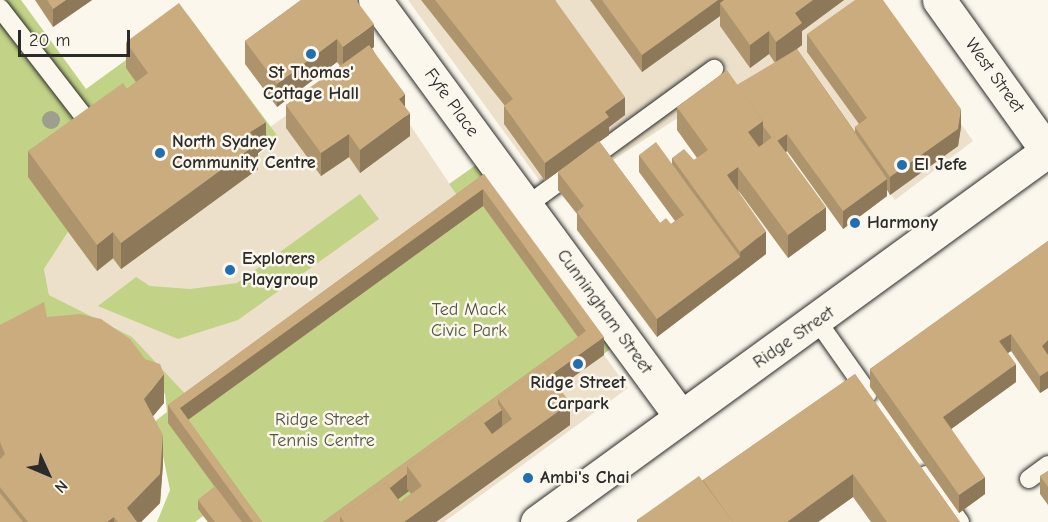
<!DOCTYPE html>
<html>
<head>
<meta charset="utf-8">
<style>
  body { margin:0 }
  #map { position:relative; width:1048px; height:522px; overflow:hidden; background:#fbf7ec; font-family:"Comic Neue",sans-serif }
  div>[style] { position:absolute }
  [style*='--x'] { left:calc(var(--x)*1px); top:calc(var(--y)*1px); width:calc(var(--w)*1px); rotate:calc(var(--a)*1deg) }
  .built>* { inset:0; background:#ece0cb }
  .green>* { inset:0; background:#c2d286 }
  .roads { filter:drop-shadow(0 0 2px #2b2b2b) drop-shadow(0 0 2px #2b2b2b) }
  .service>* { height:18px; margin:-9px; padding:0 9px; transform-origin:9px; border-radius:9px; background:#fbf7ec }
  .minor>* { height:33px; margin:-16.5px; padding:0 16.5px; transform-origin:16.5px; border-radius:16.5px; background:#fbf7ec }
  .tertiary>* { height:33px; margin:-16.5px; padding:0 16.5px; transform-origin:16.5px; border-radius:16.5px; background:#fbf7ec }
  .trees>* { width:18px; height:18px; margin:-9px; border-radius:50%; background:#9e9e8e }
  .wall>* { inset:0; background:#ae946d }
  .shaded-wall>* { inset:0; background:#8d7859 }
  .building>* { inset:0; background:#caac7f }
  .dots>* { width:16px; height:16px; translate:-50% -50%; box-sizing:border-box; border:3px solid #fbf7ec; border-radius:50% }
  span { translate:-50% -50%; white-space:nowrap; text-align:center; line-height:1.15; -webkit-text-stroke:5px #fbf7ec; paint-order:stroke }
  .poi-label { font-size:18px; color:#2b2b2b; font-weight:700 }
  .left { translate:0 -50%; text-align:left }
  .street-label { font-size:18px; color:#2b2b2b }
  .park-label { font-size:18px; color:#515542 }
  .north { position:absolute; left:18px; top:444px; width:60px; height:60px; -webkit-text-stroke:4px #fbf7ec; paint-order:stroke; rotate:134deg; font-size:16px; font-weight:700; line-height:24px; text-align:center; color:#2b2b2b }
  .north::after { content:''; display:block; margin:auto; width:21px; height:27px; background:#2b2b2b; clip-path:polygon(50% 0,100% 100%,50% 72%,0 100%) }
  .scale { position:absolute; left:18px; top:30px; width:112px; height:27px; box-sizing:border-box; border:3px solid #2b2b2b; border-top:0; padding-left:8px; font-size:18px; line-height:21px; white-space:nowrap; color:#2b2b2b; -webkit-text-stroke:4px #fbf7ec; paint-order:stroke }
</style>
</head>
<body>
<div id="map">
  <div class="built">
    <i style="clip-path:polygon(408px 0,865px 0,881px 10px,973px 141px,895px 200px,800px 66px,713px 95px,553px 199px)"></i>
    <i style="clip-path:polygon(366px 59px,459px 198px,189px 398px,49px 295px,44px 269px,68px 232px,97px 271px,113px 258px,121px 269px,279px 138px,270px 127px)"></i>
    <i style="clip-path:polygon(604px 355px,628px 388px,444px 522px,373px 522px)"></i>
  </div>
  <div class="green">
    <i style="clip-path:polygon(0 0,21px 0,86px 89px,188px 15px,279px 138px,250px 158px,258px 169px,121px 269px,113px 259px,97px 271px,68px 232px,44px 269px,49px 295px,132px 337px,189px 398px,459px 198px,449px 184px,483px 160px,616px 345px,373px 522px,208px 522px,203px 516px,195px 522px,157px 522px,170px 490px,161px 446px,149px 426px,167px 412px,165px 394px,158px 386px,0 343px)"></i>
    <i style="clip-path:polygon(360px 194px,379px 219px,238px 320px,178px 339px,98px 306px,136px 277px,150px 286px,190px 289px,237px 283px)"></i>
  </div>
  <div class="roads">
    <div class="service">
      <i style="--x:0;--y:8;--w:144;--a:52.3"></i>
      <i style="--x:526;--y:206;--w:233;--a:-36.1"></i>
      <i style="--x:818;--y:322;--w:87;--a:54.8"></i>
      <i style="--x:926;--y:475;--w:58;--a:54.1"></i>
      <i style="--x:1029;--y:479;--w:24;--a:-36"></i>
    </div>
    <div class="minor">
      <i style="--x:375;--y:0;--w:517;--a:53.73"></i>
      <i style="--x:537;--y:522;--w:631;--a:-36.03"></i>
    </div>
    <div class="tertiary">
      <i style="--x:939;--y:0;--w:187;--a:54.4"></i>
    </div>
  </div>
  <div class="trees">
    <i style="left:51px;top:120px"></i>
  </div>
  <div class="wall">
    <i style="clip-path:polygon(35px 0,92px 0,53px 27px)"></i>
    <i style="clip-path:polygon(301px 0,374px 47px,372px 48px,405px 107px,410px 136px,360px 173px,349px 157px,321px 176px,286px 128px,286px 105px,340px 66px,337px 62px,277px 107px,245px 64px,245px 41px)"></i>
    <i style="clip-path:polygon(421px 0,555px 0,625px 115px,609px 127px,609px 135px,599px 141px,660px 223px,671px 224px,675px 221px,639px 172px,639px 155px,672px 164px,672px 158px,694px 160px,697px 158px,677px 130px,677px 107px,737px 85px,775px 63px,769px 54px,750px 68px,720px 26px,720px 16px,642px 72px,590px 0,844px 0,802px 31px,802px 45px,797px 49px,855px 132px,855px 127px,859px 124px,807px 52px,807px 34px,961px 127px,958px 146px,890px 195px,887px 190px,887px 196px,843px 229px,787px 151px,786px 152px,826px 230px,788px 258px,738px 190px,766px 254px,657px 337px,577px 230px,577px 214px,558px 190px,558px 172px,586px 151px,545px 181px,504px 124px,504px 106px,505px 106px)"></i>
    <i style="clip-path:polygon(126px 42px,266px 147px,258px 153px,258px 169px,121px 269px,113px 258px,97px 271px,28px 177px,28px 151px,127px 89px,136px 82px,126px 68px)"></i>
    <i style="clip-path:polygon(evenodd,484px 174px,604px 355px,559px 387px,570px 425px,436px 522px,323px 522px,578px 337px,483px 206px,188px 420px,262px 522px,208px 522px,198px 509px,198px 500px,215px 487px,168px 423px,168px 405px,484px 174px,409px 491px,411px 494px,400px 502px,398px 499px,409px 491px)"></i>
    <i style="clip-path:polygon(1048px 241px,1048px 388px,1040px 393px,1011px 351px,1008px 353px,1016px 382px,951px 429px,985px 494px,959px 513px,870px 387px,870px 369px)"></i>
    <i style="clip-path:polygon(47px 317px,164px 403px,153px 416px,163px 464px,160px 503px,141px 522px,0 522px,0 325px)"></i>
    <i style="clip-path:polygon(855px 374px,960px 522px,871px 522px,853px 497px,818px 522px,637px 522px,637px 520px,703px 480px)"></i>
    <i style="clip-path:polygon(1048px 471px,1048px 505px,1040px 494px,1040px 476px)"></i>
  </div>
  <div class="shaded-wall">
    <i style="clip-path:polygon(66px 0,92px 0,53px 27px,53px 9px)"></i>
    <i style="clip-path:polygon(718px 0,743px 0,720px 3px,720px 16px,642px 72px,642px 55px)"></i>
    <i style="clip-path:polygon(813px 0,844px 0,802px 31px,802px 45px,776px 64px,776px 42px,795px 13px)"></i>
    <i style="clip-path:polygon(374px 24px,374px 47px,343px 70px,343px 47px)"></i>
    <i style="clip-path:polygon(769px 31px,769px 54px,750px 68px,750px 45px)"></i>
    <i style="clip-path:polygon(337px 39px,337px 62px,277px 107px,277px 84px)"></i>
    <i style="clip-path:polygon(405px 94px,405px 117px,410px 113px,410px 136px,360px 173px,360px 150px,399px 99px)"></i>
    <i style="clip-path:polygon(625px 97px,625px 115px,609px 127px,609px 135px,545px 181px,545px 163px,605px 112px)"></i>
    <i style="clip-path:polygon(961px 109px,961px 127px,958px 146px,890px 195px,890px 177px)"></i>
    <i style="clip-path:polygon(763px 121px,763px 144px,748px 154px,748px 132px)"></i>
    <i style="clip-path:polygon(266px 122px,266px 147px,258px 153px,258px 169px,121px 269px,121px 243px,250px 132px)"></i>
    <i style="clip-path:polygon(349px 134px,349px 157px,321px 176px,321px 153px)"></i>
    <i style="clip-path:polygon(787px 134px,787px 151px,775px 160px,775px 142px)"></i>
    <i style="clip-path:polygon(738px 167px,738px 190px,727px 198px,727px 175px)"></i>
    <i style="clip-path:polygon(887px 179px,887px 196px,843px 229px,843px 211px)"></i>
    <i style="clip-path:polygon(483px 189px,483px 206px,182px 424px,180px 408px)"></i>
    <i style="clip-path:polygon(826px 207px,826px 230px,788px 258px,788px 235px)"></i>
    <i style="clip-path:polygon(766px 231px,766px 254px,740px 274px,740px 252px)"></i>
    <i style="clip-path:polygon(113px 232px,113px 258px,97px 271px,97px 245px)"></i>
    <i style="clip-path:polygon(740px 257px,740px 274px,657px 337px,657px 319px)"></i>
    <i style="clip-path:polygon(1011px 334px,1011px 351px,999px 359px,999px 341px)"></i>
    <i style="clip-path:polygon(604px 337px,604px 355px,548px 395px,548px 377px)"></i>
    <i style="clip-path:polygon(1048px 340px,1048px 358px,1042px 346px)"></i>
    <i style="clip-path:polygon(1016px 364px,1016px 382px,943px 435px,943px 417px)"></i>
    <i style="clip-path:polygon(1048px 371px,1048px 388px,1040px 393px,1040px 376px)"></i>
    <i style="clip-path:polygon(164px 374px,164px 403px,144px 427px,144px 399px)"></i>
    <i style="clip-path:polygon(570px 403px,570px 425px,436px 522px,404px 522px)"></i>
    <i style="clip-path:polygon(502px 410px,502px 428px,482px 443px,482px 425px)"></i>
    <i style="clip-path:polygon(163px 435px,163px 464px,160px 503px,141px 522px,127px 522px,127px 508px)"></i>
    <i style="clip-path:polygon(407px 474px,407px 489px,409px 491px,368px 522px,345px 522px)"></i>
    <i style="clip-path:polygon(853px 474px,853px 497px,818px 522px,787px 522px)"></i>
    <i style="clip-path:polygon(985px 477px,985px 494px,959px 513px,959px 495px)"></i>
    <i style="clip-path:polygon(114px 517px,114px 522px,107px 522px)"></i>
  </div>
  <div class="building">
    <i style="clip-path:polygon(47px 0,66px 0,53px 9px)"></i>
    <i style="clip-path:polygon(301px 0,356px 0,374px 24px,343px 47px,337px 39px,277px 84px,245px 41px)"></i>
    <i style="clip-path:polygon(435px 0,555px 0,625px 97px,605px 112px,609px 117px,545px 163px,504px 106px,513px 99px)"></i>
    <i style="clip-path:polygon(602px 0,718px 0,642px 55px)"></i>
    <i style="clip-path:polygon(724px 0,813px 0,795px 13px,802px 23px,776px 42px,769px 31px,750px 45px,720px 3px)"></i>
    <i style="clip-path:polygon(855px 0,883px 0,961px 109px,958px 129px,890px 177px,855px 127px,867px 118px,807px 34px)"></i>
    <i style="clip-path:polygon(179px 3px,266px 122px,250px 132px,258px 143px,121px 243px,113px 232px,97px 245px,28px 151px,123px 83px,127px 89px,148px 73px,126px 42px)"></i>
    <i style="clip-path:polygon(369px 45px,405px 94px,399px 99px,410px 113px,360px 150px,349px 134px,321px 153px,286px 105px)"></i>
    <i style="clip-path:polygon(797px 49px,887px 179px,843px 211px,787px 134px,777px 141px,774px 136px,772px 138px,763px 126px,763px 121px,737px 85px)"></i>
    <i style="clip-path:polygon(727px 70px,763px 121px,748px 132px,759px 147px,774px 136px,826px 207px,788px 235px,738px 167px,727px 175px,766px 231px,740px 252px,672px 158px,684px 149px,694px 160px,708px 150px,677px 107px)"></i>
    <i style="clip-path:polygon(599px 141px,660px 223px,666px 218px,671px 224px,684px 215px,639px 155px,656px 142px,740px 257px,657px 319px,577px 212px,584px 206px,558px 172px)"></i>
    <i style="clip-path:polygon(484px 174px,604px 337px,551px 375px,544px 366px,498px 399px,498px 404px,502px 410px,484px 423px,478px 415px,407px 466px,407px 474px,390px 488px,386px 483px,340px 516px,340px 522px,323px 522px,586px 331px,483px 189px,180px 408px,262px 522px,253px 522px,168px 405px)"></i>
    <i style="clip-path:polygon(1048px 241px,1048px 340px,1042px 346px,1048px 355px,1048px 371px,1040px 376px,1011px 334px,999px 341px,1016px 364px,943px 417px,985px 477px,959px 495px,870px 369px)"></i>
    <i style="clip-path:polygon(44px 302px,47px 317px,80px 314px,101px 319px,130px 339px,145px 359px,160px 364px,164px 374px,144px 399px,163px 435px,160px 474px,127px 508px,137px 522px,118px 522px,114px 517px,107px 522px,28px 522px,0 487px,0 459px,5px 454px,0 442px,0 325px)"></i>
    <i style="clip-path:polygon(544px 366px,570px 403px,404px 522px,344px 522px,340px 516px,386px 483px,400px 502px,422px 486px,407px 466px,478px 415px,492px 434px,512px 419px,498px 399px)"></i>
    <i style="clip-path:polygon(855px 374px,960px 522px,887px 522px,853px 474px,787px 522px,733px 522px,703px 480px)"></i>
    <i style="clip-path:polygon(1048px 471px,1048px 487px,1040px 476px)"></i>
    <i style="clip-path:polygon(699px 476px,733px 522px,638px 522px,637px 520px)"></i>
    <i style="clip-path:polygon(215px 486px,242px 522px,215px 522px,198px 500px)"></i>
    <i style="clip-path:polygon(0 493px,23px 522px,0 522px)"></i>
  </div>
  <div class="dots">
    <i style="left:311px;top:54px;background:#1f6fb2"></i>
    <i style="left:160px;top:153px;background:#1f6fb2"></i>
    <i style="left:902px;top:165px;background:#1f6fb2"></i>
    <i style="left:855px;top:223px;background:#1f6fb2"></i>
    <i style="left:230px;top:270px;background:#1f6fb2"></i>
    <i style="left:578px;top:364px;background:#1f6fb2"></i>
    <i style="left:528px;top:478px;background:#1f6fb2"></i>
  </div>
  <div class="poi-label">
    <span style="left:311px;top:84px">St Thomas'<br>Cottage Hall</span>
    <span class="left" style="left:172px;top:153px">North Sydney<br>Community Centre</span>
    <span class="left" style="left:914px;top:165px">El Jefe</span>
    <span class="left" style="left:867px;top:223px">Harmony</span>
    <span class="left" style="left:242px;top:270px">Explorers<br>Playgroup</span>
    <span style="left:578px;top:394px">Ridge Street<br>Carpark</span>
    <span class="left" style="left:540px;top:478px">Ambi's Chai</span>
  </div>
  <div class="street-label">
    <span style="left:994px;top:76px;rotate:54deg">West Street</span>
    <span style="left:451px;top:103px;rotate:54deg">Fyfe Place</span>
    <span style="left:604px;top:312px;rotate:54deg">Cunningham Street</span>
    <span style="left:794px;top:338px;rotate:-35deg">Ridge Street</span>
  </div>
  <div class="park-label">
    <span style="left:469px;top:321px">Ted Mack<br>Civic Park</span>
    <span style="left:322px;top:431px">Ridge Street<br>Tennis Centre</span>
  </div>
  <div class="north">N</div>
  <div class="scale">20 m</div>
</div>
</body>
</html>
